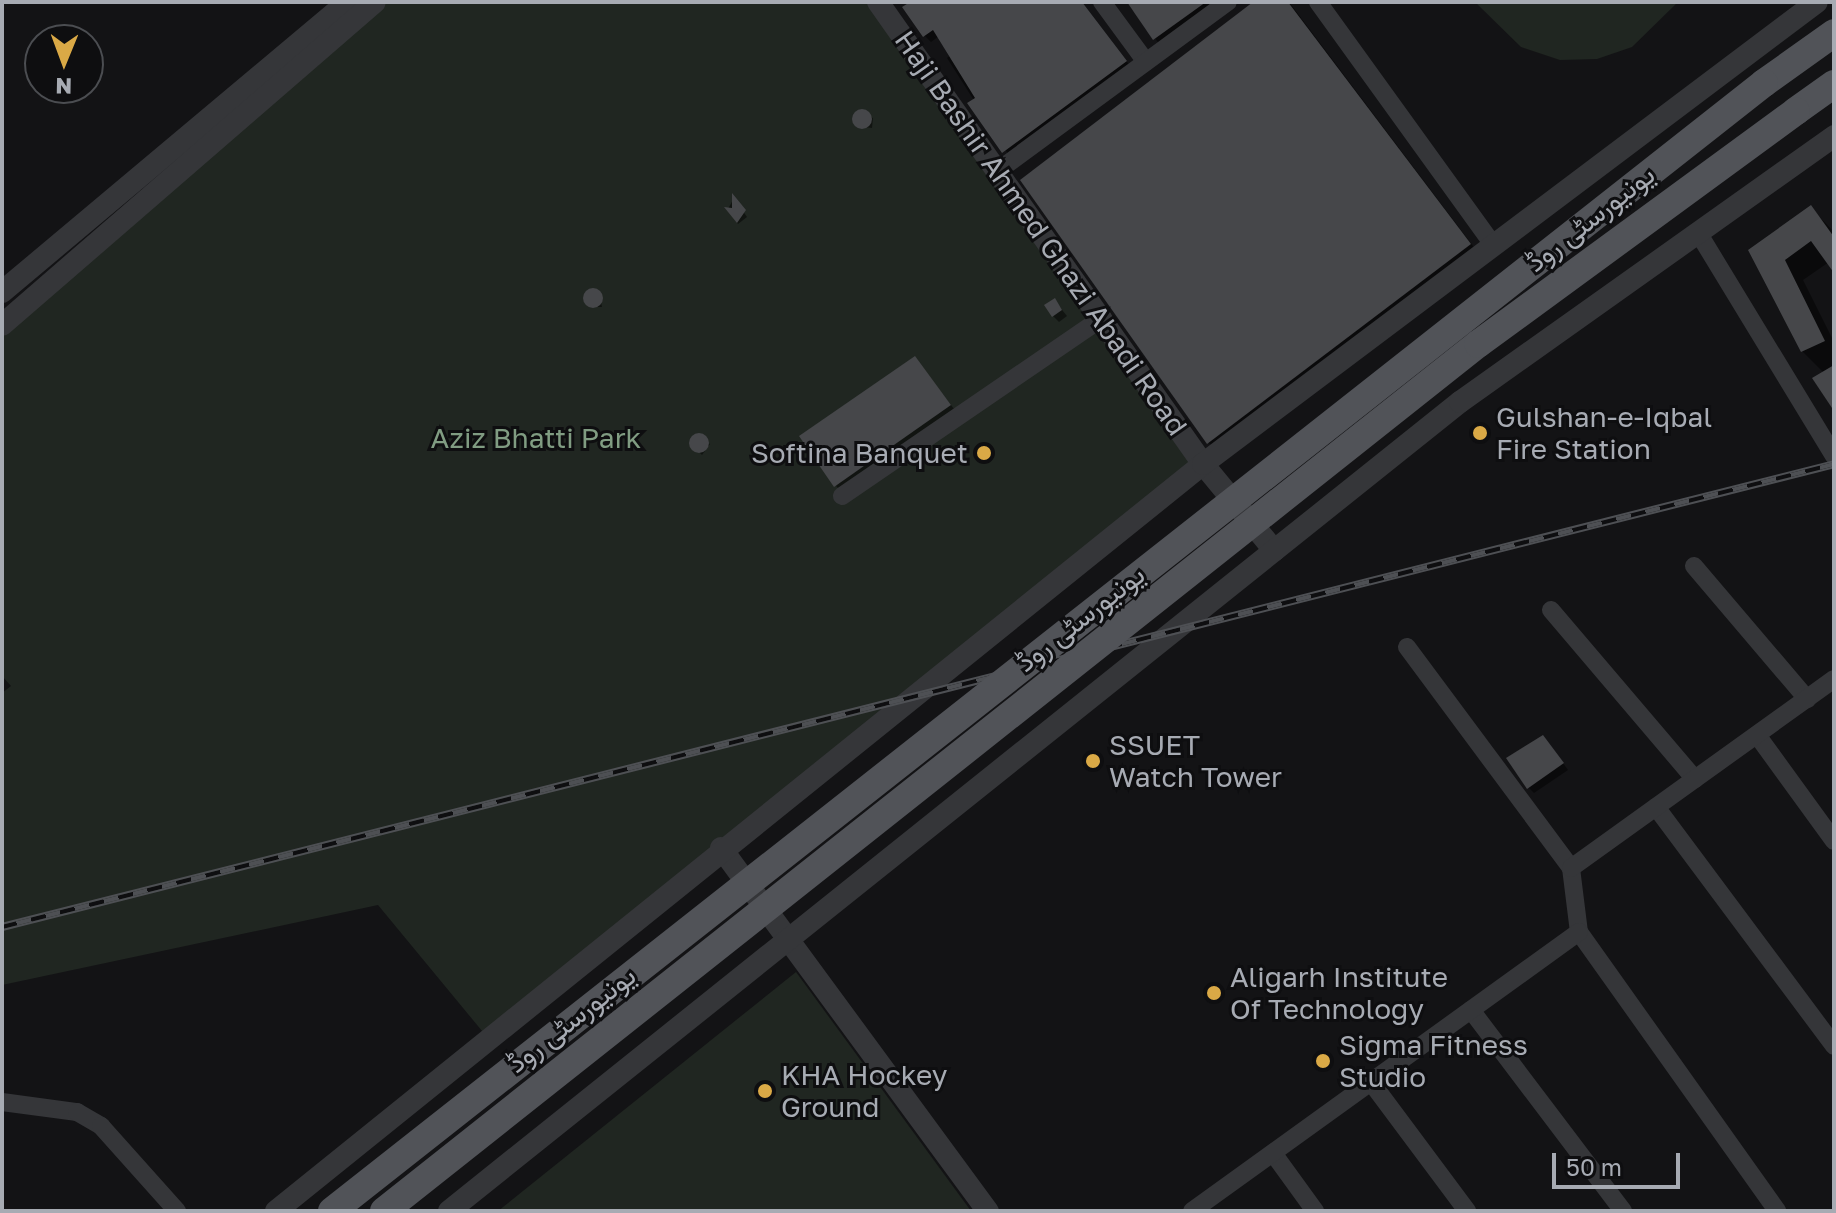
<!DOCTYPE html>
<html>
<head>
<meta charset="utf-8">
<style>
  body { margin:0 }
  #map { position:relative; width:1836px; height:1213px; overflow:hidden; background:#131315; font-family:"Golos Text",Vazirmatn,sans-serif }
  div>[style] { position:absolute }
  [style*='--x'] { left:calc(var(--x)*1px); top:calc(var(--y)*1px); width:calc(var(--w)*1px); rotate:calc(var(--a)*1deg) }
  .green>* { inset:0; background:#202621 }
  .shadow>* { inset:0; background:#0007 }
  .building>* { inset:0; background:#46474a }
  .round { border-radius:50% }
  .minor>* { height:18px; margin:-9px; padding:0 9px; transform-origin:9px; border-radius:9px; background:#353639 }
  .tertiary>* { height:22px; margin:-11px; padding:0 11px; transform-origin:11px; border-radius:11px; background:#353639 }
  .primary>* { height:28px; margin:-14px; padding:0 14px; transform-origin:14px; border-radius:14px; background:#515358 }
  .rail>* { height:8px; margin-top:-4px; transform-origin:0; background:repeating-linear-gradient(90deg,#0e0e10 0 15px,#4e5054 0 30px); box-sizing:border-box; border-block:2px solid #4e5054 }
  .primary-bridge>* { height:28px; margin:-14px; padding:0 14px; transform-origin:14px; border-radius:14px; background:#515358 }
  .dots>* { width:22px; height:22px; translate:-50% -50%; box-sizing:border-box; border:4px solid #0e0e10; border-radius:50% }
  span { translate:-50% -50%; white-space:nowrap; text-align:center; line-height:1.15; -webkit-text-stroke:6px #0e0e10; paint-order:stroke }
  .street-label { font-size:28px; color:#a7abb3 }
  .poi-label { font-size:28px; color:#a7abb3 }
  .left { translate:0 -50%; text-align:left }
  .right { translate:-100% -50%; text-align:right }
  .park-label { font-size:28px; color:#809c82 }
  .frame { position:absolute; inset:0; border:4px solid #a7abb3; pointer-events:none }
  .north { position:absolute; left:24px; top:24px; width:80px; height:80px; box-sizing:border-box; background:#0e0e10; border:2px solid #4b4d51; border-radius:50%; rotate:181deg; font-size:22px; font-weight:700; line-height:32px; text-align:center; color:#a7abb3 }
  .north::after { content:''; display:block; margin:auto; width:28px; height:36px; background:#daa946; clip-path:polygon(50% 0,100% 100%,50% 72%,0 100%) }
  .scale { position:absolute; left:1552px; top:1153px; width:128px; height:36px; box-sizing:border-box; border:4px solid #a7abb3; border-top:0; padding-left:10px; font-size:24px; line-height:28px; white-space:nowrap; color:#a7abb3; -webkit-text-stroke:6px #0e0e10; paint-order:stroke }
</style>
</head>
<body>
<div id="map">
  <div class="green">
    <i style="clip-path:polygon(364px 2px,876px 2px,1204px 462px,487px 1037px,378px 905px,2px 985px,2px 693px,11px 686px,2px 676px,2px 337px)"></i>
    <i style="clip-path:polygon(1475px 2px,1678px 2px,1632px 47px,1597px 59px,1560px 60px,1521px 47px)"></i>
    <i style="clip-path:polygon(796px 972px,971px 1211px,498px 1211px)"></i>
  </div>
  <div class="shadow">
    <i style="clip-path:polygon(909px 2px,1077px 2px,1132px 68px,1010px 157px,947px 58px,952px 54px,939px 36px,931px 42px,925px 36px,905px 8px)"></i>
    <i style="clip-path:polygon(1128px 2px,1222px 2px,1160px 45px)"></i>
    <i style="clip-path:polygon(1257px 2px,1289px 2px,1482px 258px,1221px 455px,1208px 442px)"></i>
    <i style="clip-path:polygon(857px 113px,873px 118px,872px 128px,857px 126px)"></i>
    <i style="clip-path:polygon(734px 198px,747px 217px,738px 224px,728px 209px)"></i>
    <i style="clip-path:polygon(1811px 208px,1834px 232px,1834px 269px,1829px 262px,1803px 280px,1834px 342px,1834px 405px,1824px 373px,1802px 351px,1751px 251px)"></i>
    <i style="clip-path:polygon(586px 294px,599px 292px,602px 307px,590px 307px)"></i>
    <i style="clip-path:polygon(1054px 300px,1067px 316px,1059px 322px,1053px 316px)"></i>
    <i style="clip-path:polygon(915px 359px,958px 414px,844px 494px,836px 486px)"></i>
    <i style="clip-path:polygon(696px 436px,710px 444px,702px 455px,691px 444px)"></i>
    <i style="clip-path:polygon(1549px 744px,1568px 770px,1534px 793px,1528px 787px)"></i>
  </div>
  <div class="building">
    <i style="clip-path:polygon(910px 2px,1082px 2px,1127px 61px,1002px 153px,967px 103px,975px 98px,933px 30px,923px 37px,902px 7px)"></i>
    <i style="clip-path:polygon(1127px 2px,1206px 2px,1153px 40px)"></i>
    <i style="clip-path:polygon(1253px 2px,1288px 2px,1471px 244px,1207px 444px,1020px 180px)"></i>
    <i class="round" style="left:852px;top:109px;width:20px;height:20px"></i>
    <i style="clip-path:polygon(732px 193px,746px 210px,737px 223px,724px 207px,732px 208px)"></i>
    <i style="clip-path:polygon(1811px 205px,1834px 237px,1834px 273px,1811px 241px,1785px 260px,1825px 341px,1801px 352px,1748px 250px)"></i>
    <i class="round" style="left:583px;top:288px;width:20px;height:20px"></i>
    <i style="clip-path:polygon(1055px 298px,1062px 310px,1052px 317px,1044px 305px)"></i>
    <i style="clip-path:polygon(915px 356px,951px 405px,834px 487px,799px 436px)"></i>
    <i style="clip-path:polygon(1834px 365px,1834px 411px,1812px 378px)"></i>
    <i class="round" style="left:689px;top:433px;width:20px;height:20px"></i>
    <i style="clip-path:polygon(1543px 735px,1564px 763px,1527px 789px,1506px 758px)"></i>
  </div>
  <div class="minor">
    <i style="--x:1102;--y:2;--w:74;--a:53.7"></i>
    <i style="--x:1318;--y:2;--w:296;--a:54.2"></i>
    <i style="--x:999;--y:170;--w:284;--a:-36.3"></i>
    <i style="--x:1699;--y:234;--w:260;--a:58.7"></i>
    <i style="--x:842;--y:496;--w:316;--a:-34.4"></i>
    <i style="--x:1694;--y:566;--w:175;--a:49.6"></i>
    <i style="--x:1551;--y:610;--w:222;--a:49.6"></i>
    <i style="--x:1407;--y:647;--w:275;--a:53.4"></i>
    <i style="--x:1571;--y:868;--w:64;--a:82.9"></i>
    <i style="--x:1579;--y:932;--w:342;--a:54.6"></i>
    <i style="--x:1757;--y:735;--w:131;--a:54"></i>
    <i style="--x:1656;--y:807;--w:298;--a:53.3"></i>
    <i style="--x:1571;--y:868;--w:324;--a:-35.7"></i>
    <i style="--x:1471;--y:1010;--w:252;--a:52.9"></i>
    <i style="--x:1371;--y:1082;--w:161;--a:53.3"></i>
    <i style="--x:2;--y:1102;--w:76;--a:7.6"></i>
    <i style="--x:77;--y:1112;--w:28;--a:30"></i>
    <i style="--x:101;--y:1126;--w:114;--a:48.2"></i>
    <i style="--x:1273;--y:1153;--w:72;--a:54.1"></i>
    <i style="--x:1192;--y:1211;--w:477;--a:-35.8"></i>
  </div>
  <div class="tertiary">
    <i style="--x:878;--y:2;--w:565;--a:54.88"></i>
    <i style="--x:1203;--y:464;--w:112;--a:50.5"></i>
    <i style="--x:2;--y:292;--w:451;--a:-40"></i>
    <i style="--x:2;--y:325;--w:493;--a:-40.9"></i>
    <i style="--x:721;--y:848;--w:451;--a:53.7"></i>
    <i style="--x:276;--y:1211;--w:1191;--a:-38.86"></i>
    <i style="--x:1203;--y:464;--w:768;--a:-36.96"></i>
    <i style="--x:449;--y:1211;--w:1295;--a:-38.67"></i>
    <i style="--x:1460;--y:402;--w:459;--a:-35.4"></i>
  </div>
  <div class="primary">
    <i style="--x:1764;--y:83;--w:86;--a:-35.5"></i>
    <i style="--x:1796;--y:111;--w:47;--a:-35.4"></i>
  </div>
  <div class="rail">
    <i style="--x:2;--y:927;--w:1890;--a:-14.18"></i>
  </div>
  <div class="primary-bridge">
    <i style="--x:332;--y:1211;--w:1823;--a:-38.23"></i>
    <i style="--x:384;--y:1211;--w:1396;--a:-38.4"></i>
    <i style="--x:1478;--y:344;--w:394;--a:-36.2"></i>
  </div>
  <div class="dots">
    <i style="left:1480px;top:433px;background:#daa946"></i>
    <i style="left:984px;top:453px;background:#daa946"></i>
    <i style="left:1093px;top:761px;background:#daa946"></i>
    <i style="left:1214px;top:993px;background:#daa946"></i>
    <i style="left:1323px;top:1061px;background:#daa946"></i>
    <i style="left:765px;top:1091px;background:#daa946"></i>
  </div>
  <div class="street-label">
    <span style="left:1590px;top:218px;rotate:-38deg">یونیورسٹی روڈ</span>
    <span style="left:1041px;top:233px;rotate:55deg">Haji Bashir Ahmed Ghazi Abadi Road</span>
    <span style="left:1080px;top:618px;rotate:-38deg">یونیورسٹی روڈ</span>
    <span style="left:571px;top:1019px;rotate:-38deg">یونیورسٹی روڈ</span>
  </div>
  <div class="poi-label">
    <span class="left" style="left:1496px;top:433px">Gulshan-e-Iqbal<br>Fire Station</span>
    <span class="right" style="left:968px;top:453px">Softina Banquet</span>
    <span class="left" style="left:1109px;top:761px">SSUET<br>Watch Tower</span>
    <span class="left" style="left:1230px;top:993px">Aligarh Institute<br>Of Technology</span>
    <span class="left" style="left:1339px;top:1061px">Sigma Fitness<br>Studio</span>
    <span class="left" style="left:781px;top:1091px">KHA Hockey<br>Ground</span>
  </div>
  <div class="park-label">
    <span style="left:536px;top:438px">Aziz Bhatti Park</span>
  </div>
  <div class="frame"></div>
  <div class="north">N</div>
  <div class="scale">50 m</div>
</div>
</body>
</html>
